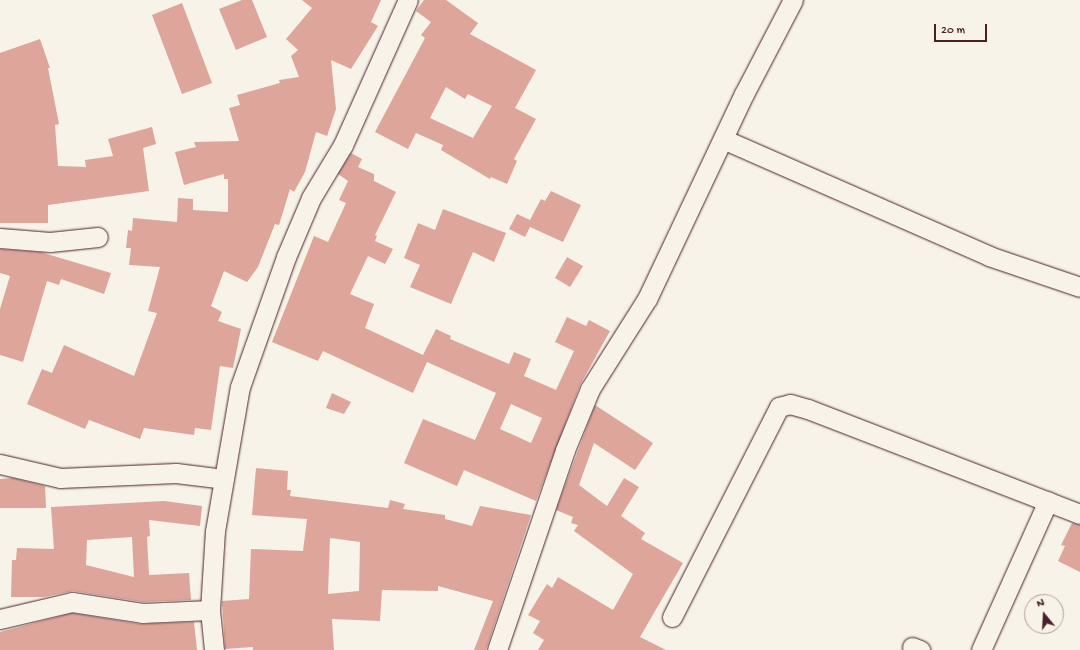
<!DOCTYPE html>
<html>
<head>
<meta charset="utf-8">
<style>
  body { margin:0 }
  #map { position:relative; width:1080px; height:650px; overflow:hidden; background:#f7f3e8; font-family:"Gochi Hand",sans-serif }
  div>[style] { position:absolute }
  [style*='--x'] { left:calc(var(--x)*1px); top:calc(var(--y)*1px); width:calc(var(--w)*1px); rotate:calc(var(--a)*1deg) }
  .building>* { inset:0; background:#dea59b }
  .roads { filter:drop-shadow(0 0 1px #4a1f2b) drop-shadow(0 0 1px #4a1f2b) }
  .street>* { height:19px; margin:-9.5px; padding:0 9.5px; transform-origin:9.5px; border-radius:9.5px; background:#f7f3e8 }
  span { translate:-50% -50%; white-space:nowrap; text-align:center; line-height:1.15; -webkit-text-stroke:3.5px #f7f3e8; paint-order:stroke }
  .north { position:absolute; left:1024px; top:594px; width:40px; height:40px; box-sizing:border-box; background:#f7f3e8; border:1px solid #b29e9c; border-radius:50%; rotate:342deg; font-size:11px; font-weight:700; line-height:16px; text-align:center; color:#4a1f2b }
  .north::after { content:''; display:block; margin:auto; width:14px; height:18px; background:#4a1f2b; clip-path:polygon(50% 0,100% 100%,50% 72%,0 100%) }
  .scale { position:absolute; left:934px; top:24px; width:53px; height:18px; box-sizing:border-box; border:2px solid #4a1f2b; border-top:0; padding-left:5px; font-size:12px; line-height:14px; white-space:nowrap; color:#4a1f2b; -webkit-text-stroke:3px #f7f3e8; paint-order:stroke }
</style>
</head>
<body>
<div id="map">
  <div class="building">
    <i style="clip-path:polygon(242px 0,252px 0,267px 37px,236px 50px,219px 9px)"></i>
    <i style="clip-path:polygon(302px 0,381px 0,371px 22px,378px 26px,351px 69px,331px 60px,336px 109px,327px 136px,316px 132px,305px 172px,294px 192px,290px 189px,279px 225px,275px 224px,258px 267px,247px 282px,224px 271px,211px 306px,222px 312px,218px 321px,241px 329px,233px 368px,220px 366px,211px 430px,195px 428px,194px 435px,144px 428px,140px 439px,89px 420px,85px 429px,27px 404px,42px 369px,52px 373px,64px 345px,134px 376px,157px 313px,148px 311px,160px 267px,129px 265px,131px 248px,126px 248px,128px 230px,132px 231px,133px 218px,177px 222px,178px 198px,193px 199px,193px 210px,228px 212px,228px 179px,224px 179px,224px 174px,184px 185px,175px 152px,196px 147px,194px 142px,239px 141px,229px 108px,240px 105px,237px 95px,280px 83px,279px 80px,299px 77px,291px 56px,298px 50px,286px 39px,312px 8px)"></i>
    <i style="clip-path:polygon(evenodd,424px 0,446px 0,478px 23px,470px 34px,536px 70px,515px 108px,536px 119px,514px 159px,517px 161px,507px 184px,491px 177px,490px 179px,441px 150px,443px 145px,416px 133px,408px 149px,375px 132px,425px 38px,421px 35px,431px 22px,416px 11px,424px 0,446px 87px,465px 99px,468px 94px,492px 106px,473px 138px,430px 118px,446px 87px)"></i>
    <i style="clip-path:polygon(182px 3px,212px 83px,182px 94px,152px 15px)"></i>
    <i style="clip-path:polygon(40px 39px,50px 68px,48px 68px,59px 124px,55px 125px,58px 166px,86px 167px,85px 160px,113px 156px,108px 139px,152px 127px,156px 144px,143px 148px,149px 191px,48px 205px,48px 223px,0 223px,0 53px)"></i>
    <i style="clip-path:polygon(evenodd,351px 153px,362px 159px,358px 167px,374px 174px,374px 181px,396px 192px,375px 235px,377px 236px,375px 241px,393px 249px,385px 264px,368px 256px,350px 294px,374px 304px,365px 328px,423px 355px,436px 329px,451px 336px,450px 339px,509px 364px,514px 352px,531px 359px,524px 376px,556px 390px,574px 351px,555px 342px,567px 317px,586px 326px,589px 320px,610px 331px,580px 385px,536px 501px,464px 470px,457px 486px,404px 463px,423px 419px,475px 440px,496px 393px,427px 362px,413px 393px,323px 351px,318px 361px,272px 342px,314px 236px,328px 242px,346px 203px,339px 200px,348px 181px,338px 174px,351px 153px,511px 404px,542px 418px,531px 443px,500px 429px,511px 404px)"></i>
    <i style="clip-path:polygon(551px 191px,581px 205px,563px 242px,530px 227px,525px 237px,509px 229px,517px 214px,530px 220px,541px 199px,545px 201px)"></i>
    <i style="clip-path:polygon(443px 209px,506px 233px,494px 262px,473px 252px,451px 304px,410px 287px,420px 265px,404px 258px,418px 223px,435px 230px)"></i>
    <i style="clip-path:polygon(0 249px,40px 252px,111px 273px,104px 294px,61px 279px,59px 285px,47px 281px,23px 362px,0 355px,0 309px,10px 276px,0 273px)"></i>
    <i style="clip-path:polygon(567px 257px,583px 266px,570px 287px,555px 278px)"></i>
    <i style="clip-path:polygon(332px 393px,351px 402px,344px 414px,326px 408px)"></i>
    <i style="clip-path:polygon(595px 405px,653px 443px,635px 470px,594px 443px,579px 485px,607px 506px,624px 478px,639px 487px,621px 516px,645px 533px,641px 539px,683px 563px,640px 637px,666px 650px,538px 650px,544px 640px,533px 633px,540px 621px,528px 615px,547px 584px,552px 588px,558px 577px,613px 610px,633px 574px,574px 531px,578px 525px,571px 523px,573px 517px,556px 510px)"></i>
    <i style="clip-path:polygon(evenodd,256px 468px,288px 471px,287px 490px,291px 490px,290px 496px,388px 508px,390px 500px,405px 504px,403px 509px,445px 515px,445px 519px,472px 526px,480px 506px,531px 515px,486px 650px,474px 650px,493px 601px,438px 586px,438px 591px,382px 590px,380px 621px,332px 619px,334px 650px,253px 650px,253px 647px,225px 649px,222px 601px,249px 599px,251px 549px,303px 551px,307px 519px,252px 515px,256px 468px,330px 538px,360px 542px,359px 591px,328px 594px,330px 538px)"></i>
    <i style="clip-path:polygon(13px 478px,45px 486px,46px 508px,0 508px,0 479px)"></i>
    <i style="clip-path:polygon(evenodd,164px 501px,202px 506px,200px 526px,149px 520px,150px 536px,147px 537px,149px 575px,189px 573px,191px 600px,143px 602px,73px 591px,44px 597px,11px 597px,12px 560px,16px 560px,17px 548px,54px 549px,51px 507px,164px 501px,132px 537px,134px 577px,86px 565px,87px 540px,132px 537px)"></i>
    <i style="clip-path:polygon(1072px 523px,1080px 525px,1080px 572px,1058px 561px,1065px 546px,1061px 545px)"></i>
    <i style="clip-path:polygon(72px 613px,140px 624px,194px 622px,197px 650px,0 650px,0 632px)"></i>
  </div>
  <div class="roads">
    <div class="street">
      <i style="--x:723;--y:139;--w:291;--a:23.7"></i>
      <i style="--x:989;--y:256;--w:96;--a:18.8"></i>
      <i style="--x:0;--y:238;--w:50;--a:4.6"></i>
      <i style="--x:50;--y:242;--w:48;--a:-5.9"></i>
      <i style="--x:0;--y:464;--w:62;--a:13.1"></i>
      <i style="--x:60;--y:478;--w:116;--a:-2.5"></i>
      <i style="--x:176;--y:473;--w:48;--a:7.1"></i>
      <i style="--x:672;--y:617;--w:236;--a:-63"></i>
      <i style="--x:779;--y:407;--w:11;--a:-15"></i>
      <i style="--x:790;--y:404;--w:19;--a:16"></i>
      <i style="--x:808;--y:409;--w:292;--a:21.1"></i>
      <i style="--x:0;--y:619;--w:74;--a:-13.3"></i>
      <i style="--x:72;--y:602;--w:71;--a:8.9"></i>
      <i style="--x:142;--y:613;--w:68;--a:-2.5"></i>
      <i style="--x:912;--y:647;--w:9;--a:21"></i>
      <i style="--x:214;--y:650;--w:40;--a:-95.7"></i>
      <i style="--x:210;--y:610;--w:79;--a:-86.4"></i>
      <i style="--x:215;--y:531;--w:146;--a:-80.2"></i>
      <i style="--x:240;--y:387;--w:138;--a:-70.5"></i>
      <i style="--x:286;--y:257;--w:64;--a:-67"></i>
      <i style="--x:311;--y:198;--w:62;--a:-58.9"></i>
      <i style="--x:343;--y:145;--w:159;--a:-65.9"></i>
      <i style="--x:497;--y:650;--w:211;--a:-71.2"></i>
      <i style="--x:565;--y:450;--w:66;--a:-67.7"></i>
      <i style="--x:590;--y:389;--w:107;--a:-57.7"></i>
      <i style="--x:647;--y:299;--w:227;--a:-64.7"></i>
      <i style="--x:744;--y:94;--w:106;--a:-62.5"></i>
      <i style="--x:981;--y:650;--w:163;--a:-65.8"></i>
    </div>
  </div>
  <div class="north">N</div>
  <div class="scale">20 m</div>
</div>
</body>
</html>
